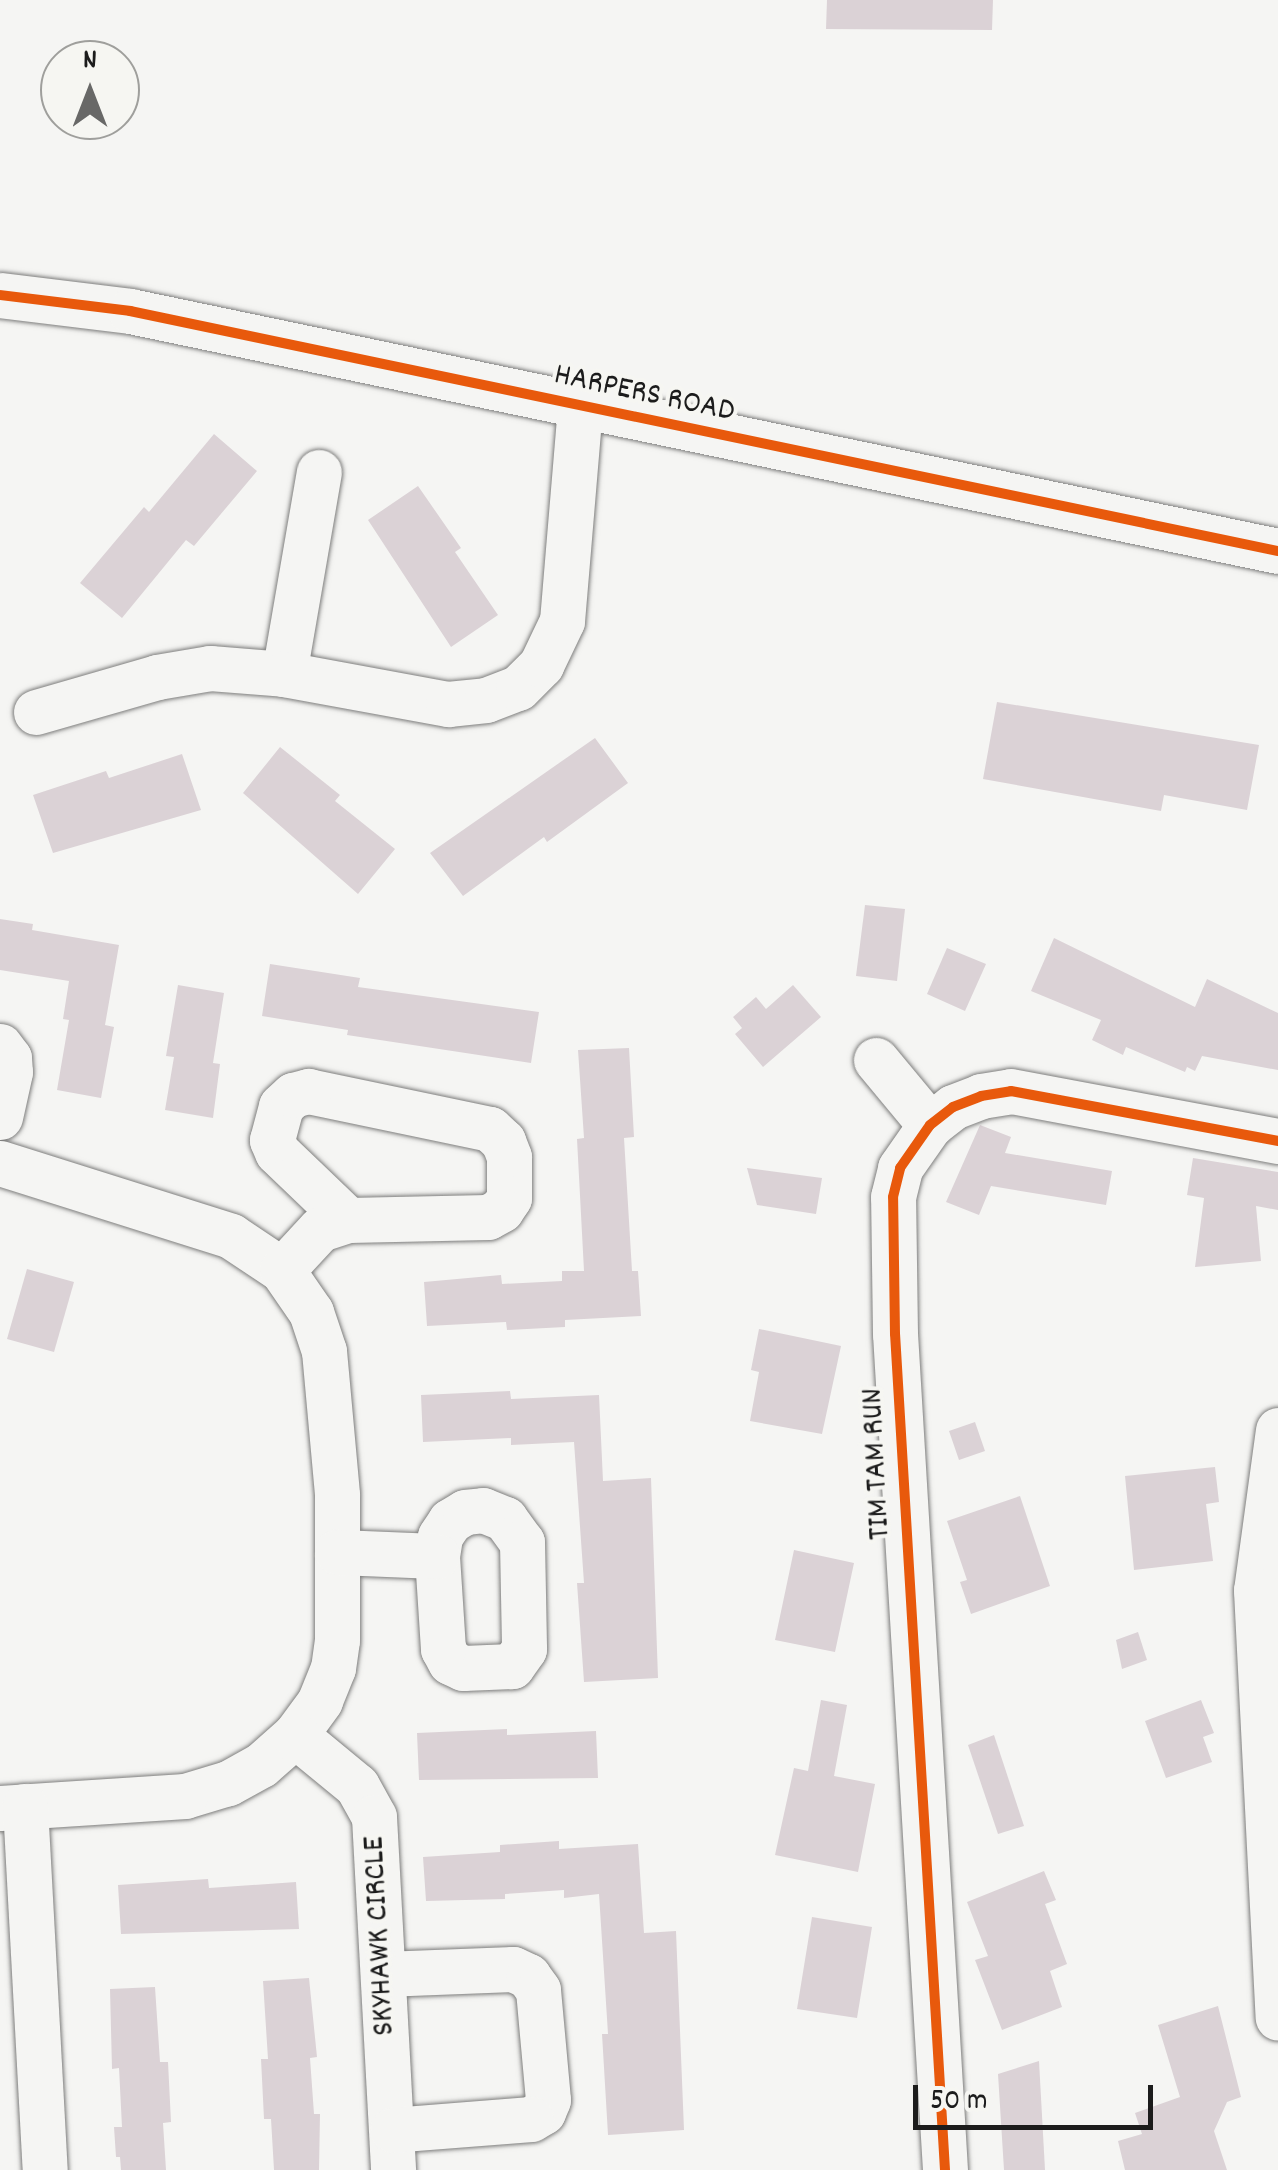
<!DOCTYPE html>
<html>
<head>
<meta charset="utf-8">
<style>
  body { margin:0 }
  #map { position:relative; width:1278px; height:2170px; overflow:hidden; background:#f5f5f3; font-family:Dekko,sans-serif }
  div>[style] { position:absolute }
  [style*='--x'] { left:calc(var(--x)*1px); top:calc(var(--y)*1px); width:calc(var(--w)*1px); rotate:calc(var(--a)*1deg) }
  .building>* { inset:0; background:#dbd2d6 }
  .roads { filter:drop-shadow(0 0 2px #7e7e7d) drop-shadow(0 0 2px #7e7e7d) }
  .minor>* { height:45px; margin:-22.5px; padding:0 22.5px; transform-origin:22.5px; border-radius:22.5px; background:#f5f5f3 }
  .cycleway>* { height:10px; margin:-5px; padding:0 5px; transform-origin:5px; border-radius:5px; background:#e8590c }
  span { translate:-50% -50%; white-space:nowrap; text-align:center; line-height:1.15; -webkit-text-stroke:8px #f6f6f2; paint-order:stroke }
  .street-label { font-size:32px; color:#1c1c1c }
  .north { position:absolute; left:40px; top:40px; width:100px; height:100px; box-sizing:border-box; background:#f6f6f2; border:2px solid #9f9f9c; border-radius:50%; rotate:0deg; font-size:28px; font-weight:700; line-height:40px; text-align:center; color:#1c1c1c }
  .north::after { content:''; display:block; margin:auto; width:35px; height:45px; background:#686867; clip-path:polygon(50% 0,100% 100%,50% 72%,0 100%) }
  .scale { position:absolute; left:913px; top:2085px; width:240px; height:45px; box-sizing:border-box; border:5px solid #1c1c1c; border-top:0; padding-left:12px; font-size:30px; line-height:35px; white-space:nowrap; color:#1c1c1c; -webkit-text-stroke:8px #f6f6f2; paint-order:stroke }
</style>
</head>
<body>
<div id="map">
  <div class="building">
    <i style="clip-path:polygon(827px 0,993px 0,992px 30px,826px 29px)"></i>
    <i style="clip-path:polygon(214px 434px,257px 471px,194px 546px,186px 540px,122px 618px,80px 583px,144px 507px,149px 512px)"></i>
    <i style="clip-path:polygon(418px 486px,461px 548px,455px 552px,498px 615px,451px 647px,368px 520px)"></i>
    <i style="clip-path:polygon(997px 702px,1259px 745px,1247px 810px,1164px 795px,1161px 811px,983px 779px)"></i>
    <i style="clip-path:polygon(595px 738px,628px 783px,547px 842px,544px 837px,463px 896px,430px 853px)"></i>
    <i style="clip-path:polygon(280px 747px,340px 795px,335px 801px,395px 849px,358px 894px,243px 793px)"></i>
    <i style="clip-path:polygon(182px 754px,201px 810px,53px 853px,33px 795px,106px 771px,109px 778px)"></i>
    <i style="clip-path:polygon(865px 905px,905px 909px,897px 981px,856px 976px)"></i>
    <i style="clip-path:polygon(0 919px,33px 924px,32px 930px,119px 945px,105px 1025px,114px 1027px,101px 1098px,57px 1090px,69px 1020px,63px 1019px,69px 981px,0 970px)"></i>
    <i style="clip-path:polygon(1054px 938px,1195px 1007px,1207px 979px,1278px 1013px,1278px 1070px,1202px 1056px,1195px 1071px,1187px 1067px,1185px 1072px,1126px 1047px,1123px 1055px,1092px 1040px,1101px 1020px,1031px 991px)"></i>
    <i style="clip-path:polygon(947px 948px,986px 964px,965px 1011px,927px 994px)"></i>
    <i style="clip-path:polygon(270px 964px,360px 978px,358px 987px,539px 1012px,531px 1063px,347px 1035px,348px 1030px,262px 1016px)"></i>
    <i style="clip-path:polygon(178px 985px,224px 993px,213px 1063px,220px 1064px,213px 1118px,165px 1110px,174px 1057px,166px 1056px)"></i>
    <i style="clip-path:polygon(793px 985px,821px 1017px,763px 1067px,735px 1034px,742px 1028px,733px 1017px,756px 997px,766px 1009px)"></i>
    <i style="clip-path:polygon(629px 1048px,634px 1137px,624px 1138px,632px 1271px,638px 1271px,641px 1316px,565px 1320px,565px 1327px,507px 1330px,506px 1322px,427px 1326px,424px 1282px,501px 1275px,502px 1284px,562px 1281px,562px 1271px,584px 1271px,577px 1139px,584px 1138px,578px 1050px)"></i>
    <i style="clip-path:polygon(980px 1125px,1011px 1137px,1005px 1153px,1112px 1171px,1106px 1205px,991px 1186px,979px 1215px,946px 1202px)"></i>
    <i style="clip-path:polygon(1193px 1158px,1278px 1172px,1278px 1210px,1256px 1206px,1261px 1261px,1195px 1267px,1204px 1198px,1187px 1195px)"></i>
    <i style="clip-path:polygon(747px 1168px,822px 1178px,816px 1214px,757px 1205px)"></i>
    <i style="clip-path:polygon(27px 1269px,74px 1282px,54px 1352px,7px 1339px)"></i>
    <i style="clip-path:polygon(759px 1329px,841px 1346px,822px 1434px,750px 1421px,759px 1372px,751px 1370px)"></i>
    <i style="clip-path:polygon(510px 1391px,511px 1399px,599px 1395px,603px 1481px,651px 1478px,658px 1678px,584px 1682px,577px 1583px,584px 1583px,574px 1442px,511px 1445px,511px 1438px,423px 1442px,421px 1395px)"></i>
    <i style="clip-path:polygon(975px 1422px,985px 1451px,959px 1460px,949px 1431px)"></i>
    <i style="clip-path:polygon(1215px 1467px,1219px 1502px,1206px 1504px,1213px 1561px,1134px 1570px,1125px 1476px)"></i>
    <i style="clip-path:polygon(1020px 1496px,1050px 1586px,971px 1614px,960px 1582px,967px 1580px,947px 1521px)"></i>
    <i style="clip-path:polygon(794px 1550px,854px 1563px,835px 1652px,775px 1640px)"></i>
    <i style="clip-path:polygon(1138px 1632px,1147px 1660px,1122px 1669px,1116px 1640px)"></i>
    <i style="clip-path:polygon(821px 1700px,847px 1705px,834px 1776px,875px 1784px,858px 1872px,775px 1855px,794px 1768px,808px 1771px)"></i>
    <i style="clip-path:polygon(1201px 1700px,1214px 1733px,1203px 1737px,1212px 1762px,1166px 1778px,1145px 1721px)"></i>
    <i style="clip-path:polygon(507px 1729px,507px 1735px,596px 1731px,598px 1778px,419px 1780px,417px 1733px)"></i>
    <i style="clip-path:polygon(994px 1735px,1024px 1826px,998px 1834px,968px 1745px)"></i>
    <i style="clip-path:polygon(559px 1841px,559px 1849px,638px 1844px,644px 1933px,676px 1931px,684px 2130px,608px 2135px,602px 2034px,608px 2034px,599px 1894px,564px 1898px,564px 1890px,505px 1894px,505px 1899px,426px 1901px,423px 1857px,500px 1852px,500px 1845px)"></i>
    <i style="clip-path:polygon(1044px 1871px,1056px 1900px,1045px 1904px,1067px 1964px,1050px 1971px,1062px 2007px,1002px 2030px,975px 1960px,988px 1956px,967px 1902px)"></i>
    <i style="clip-path:polygon(208px 1879px,209px 1888px,296px 1882px,299px 1929px,121px 1934px,118px 1885px)"></i>
    <i style="clip-path:polygon(812px 1917px,872px 1927px,857px 2018px,797px 2009px)"></i>
    <i style="clip-path:polygon(309px 1978px,317px 2057px,310px 2058px,314px 2114px,320px 2114px,319px 2170px,274px 2170px,271px 2119px,264px 2119px,261px 2059px,268px 2059px,263px 1981px)"></i>
    <i style="clip-path:polygon(155px 1987px,160px 2062px,168px 2062px,171px 2122px,163px 2123px,166px 2170px,121px 2170px,120px 2157px,116px 2157px,114px 2127px,122px 2127px,119px 2068px,112px 2069px,110px 1989px)"></i>
    <i style="clip-path:polygon(1218px 2006px,1241px 2097px,1227px 2102px,1214px 2131px,1227px 2170px,1125px 2170px,1118px 2141px,1142px 2134px,1135px 2113px,1180px 2097px,1158px 2025px)"></i>
    <i style="clip-path:polygon(1039px 2061px,1045px 2170px,1004px 2170px,998px 2074px)"></i>
  </div>
  <div class="roads">
    <div class="minor">
      <i style="--x:0;--y:295;--w:131;--a:7"></i>
      <i style="--x:130;--y:311;--w:1173;--a:11.81"></i>
      <i style="--x:284;--y:674;--w:205;--a:-80.2"></i>
      <i style="--x:36;--y:712;--w:126;--a:-16.1"></i>
      <i style="--x:157;--y:677;--w:54;--a:-9.6"></i>
      <i style="--x:210;--y:668;--w:74;--a:4.6"></i>
      <i style="--x:284;--y:674;--w:167;--a:10.4"></i>
      <i style="--x:448;--y:704;--w:38;--a:-6"></i>
      <i style="--x:486;--y:700;--w:34;--a:-21"></i>
      <i style="--x:518;--y:688;--w:33;--a:-45"></i>
      <i style="--x:541;--y:665;--w:49;--a:-64.5"></i>
      <i style="--x:562;--y:621;--w:214;--a:-85.2"></i>
      <i style="--x:0;--y:1046;--w:15;--a:53"></i>
      <i style="--x:9;--y:1058;--w:14;--a:86"></i>
      <i style="--x:10;--y:1072;--w:46;--a:102.5"></i>
      <i style="--x:876;--y:1060;--w:85;--a:50.3"></i>
      <i style="--x:308;--y:1091;--w:186;--a:11.8"></i>
      <i style="--x:490;--y:1129;--w:18;--a:43"></i>
      <i style="--x:503;--y:1141;--w:17;--a:69"></i>
      <i style="--x:509;--y:1157;--w:41;--a:90"></i>
      <i style="--x:509;--y:1198;--w:14;--a:124"></i>
      <i style="--x:501;--y:1210;--w:15;--a:152"></i>
      <i style="--x:488;--y:1217;--w:140;--a:178.8"></i>
      <i style="--x:348;--y:1220;--w:98;--a:-136.2"></i>
      <i style="--x:277;--y:1152;--w:13;--a:-113"></i>
      <i style="--x:272;--y:1140;--w:35;--a:-75"></i>
      <i style="--x:281;--y:1106;--w:16;--a:-43"></i>
      <i style="--x:293;--y:1095;--w:16;--a:-15"></i>
      <i style="--x:0;--y:1163;--w:242;--a:17.5"></i>
      <i style="--x:231;--y:1236;--w:61;--a:33.7"></i>
      <i style="--x:282;--y:1270;--w:51;--a:55.4"></i>
      <i style="--x:311;--y:1312;--w:41;--a:71.6"></i>
      <i style="--x:324;--y:1351;--w:145;--a:84.8"></i>
      <i style="--x:337;--y:1495;--w:145;--a:90"></i>
      <i style="--x:337;--y:1640;--w:28;--a:98"></i>
      <i style="--x:333;--y:1668;--w:35;--a:112"></i>
      <i style="--x:320;--y:1701;--w:42;--a:126.3"></i>
      <i style="--x:295;--y:1735;--w:45;--a:138.6"></i>
      <i style="--x:261;--y:1765;--w:38;--a:151"></i>
      <i style="--x:228;--y:1783;--w:45;--a:163.2"></i>
      <i style="--x:185;--y:1796;--w:185;--a:176.3"></i>
      <i style="--x:282;--y:1270;--w:56;--a:-47.2"></i>
      <i style="--x:320;--y:1229;--w:29;--a:-18"></i>
      <i style="--x:1278;--y:1430;--w:162;--a:97.8"></i>
      <i style="--x:1256;--y:1590;--w:428;--a:87.1"></i>
      <i style="--x:483;--y:1510;--w:24;--a:22"></i>
      <i style="--x:505;--y:1519;--w:29;--a:54"></i>
      <i style="--x:522;--y:1542;--w:107;--a:88.9"></i>
      <i style="--x:524;--y:1649;--w:21;--a:125"></i>
      <i style="--x:512;--y:1666;--w:49;--a:177.7"></i>
      <i style="--x:463;--y:1668;--w:14;--a:-155"></i>
      <i style="--x:450;--y:1662;--w:15;--a:-118"></i>
      <i style="--x:443;--y:1649;--w:93;--a:-93.7"></i>
      <i style="--x:437;--y:1556;--w:20;--a:-81"></i>
      <i style="--x:440;--y:1536;--w:18;--a:-56"></i>
      <i style="--x:450;--y:1521;--w:17;--a:-31"></i>
      <i style="--x:465;--y:1512;--w:18;--a:-6"></i>
      <i style="--x:337;--y:1552;--w:100;--a:2.3"></i>
      <i style="--x:295;--y:1735;--w:80;--a:39.4"></i>
      <i style="--x:357;--y:1786;--w:35;--a:61"></i>
      <i style="--x:374;--y:1817;--w:354;--a:86.9"></i>
      <i style="--x:25;--y:1806;--w:365;--a:86.9"></i>
      <i style="--x:383;--y:1974;--w:130;--a:-2.2"></i>
      <i style="--x:513;--y:1969;--w:17;--a:25"></i>
      <i style="--x:528;--y:1976;--w:17;--a:54"></i>
      <i style="--x:538;--y:1990;--w:110;--a:84.8"></i>
      <i style="--x:548;--y:2100;--w:13;--a:113"></i>
      <i style="--x:543;--y:2112;--w:14;--a:150"></i>
      <i style="--x:531;--y:2119;--w:139;--a:175.5"></i>
      <i style="--x:945;--y:2170;--w:837;--a:-93.42"></i>
      <i style="--x:895;--y:1334;--w:137;--a:-90.8"></i>
      <i style="--x:893;--y:1197;--w:30;--a:-76"></i>
      <i style="--x:900;--y:1168;--w:52;--a:-55.1"></i>
      <i style="--x:930;--y:1125;--w:29;--a:-38"></i>
      <i style="--x:953;--y:1107;--w:30;--a:-21"></i>
      <i style="--x:981;--y:1096;--w:30;--a:-9"></i>
      <i style="--x:1011;--y:1091;--w:272;--a:10.6"></i>
    </div>
  </div>
  <div class="cycleway">
    <i style="--x:0;--y:295;--w:131;--a:7"></i>
    <i style="--x:130;--y:311;--w:1173;--a:11.81"></i>
    <i style="--x:945;--y:2170;--w:837;--a:-93.42"></i>
    <i style="--x:895;--y:1334;--w:137;--a:-90.8"></i>
    <i style="--x:893;--y:1197;--w:30;--a:-76"></i>
    <i style="--x:900;--y:1168;--w:52;--a:-55.1"></i>
    <i style="--x:930;--y:1125;--w:29;--a:-38"></i>
    <i style="--x:953;--y:1107;--w:30;--a:-21"></i>
    <i style="--x:981;--y:1096;--w:30;--a:-9"></i>
    <i style="--x:1011;--y:1091;--w:272;--a:10.6"></i>
  </div>
  <div class="street-label">
    <span style="left:644px;top:395px;rotate:12deg">HARPERS ROAD</span>
    <span style="left:878px;top:1464px;rotate:-93deg">TIM TAM RUN</span>
    <span style="left:381px;top:1936px;rotate:-93deg">SKYHAWK CIRCLE</span>
  </div>
  <div class="north">N</div>
  <div class="scale">50 m</div>
</div>
</body>
</html>
